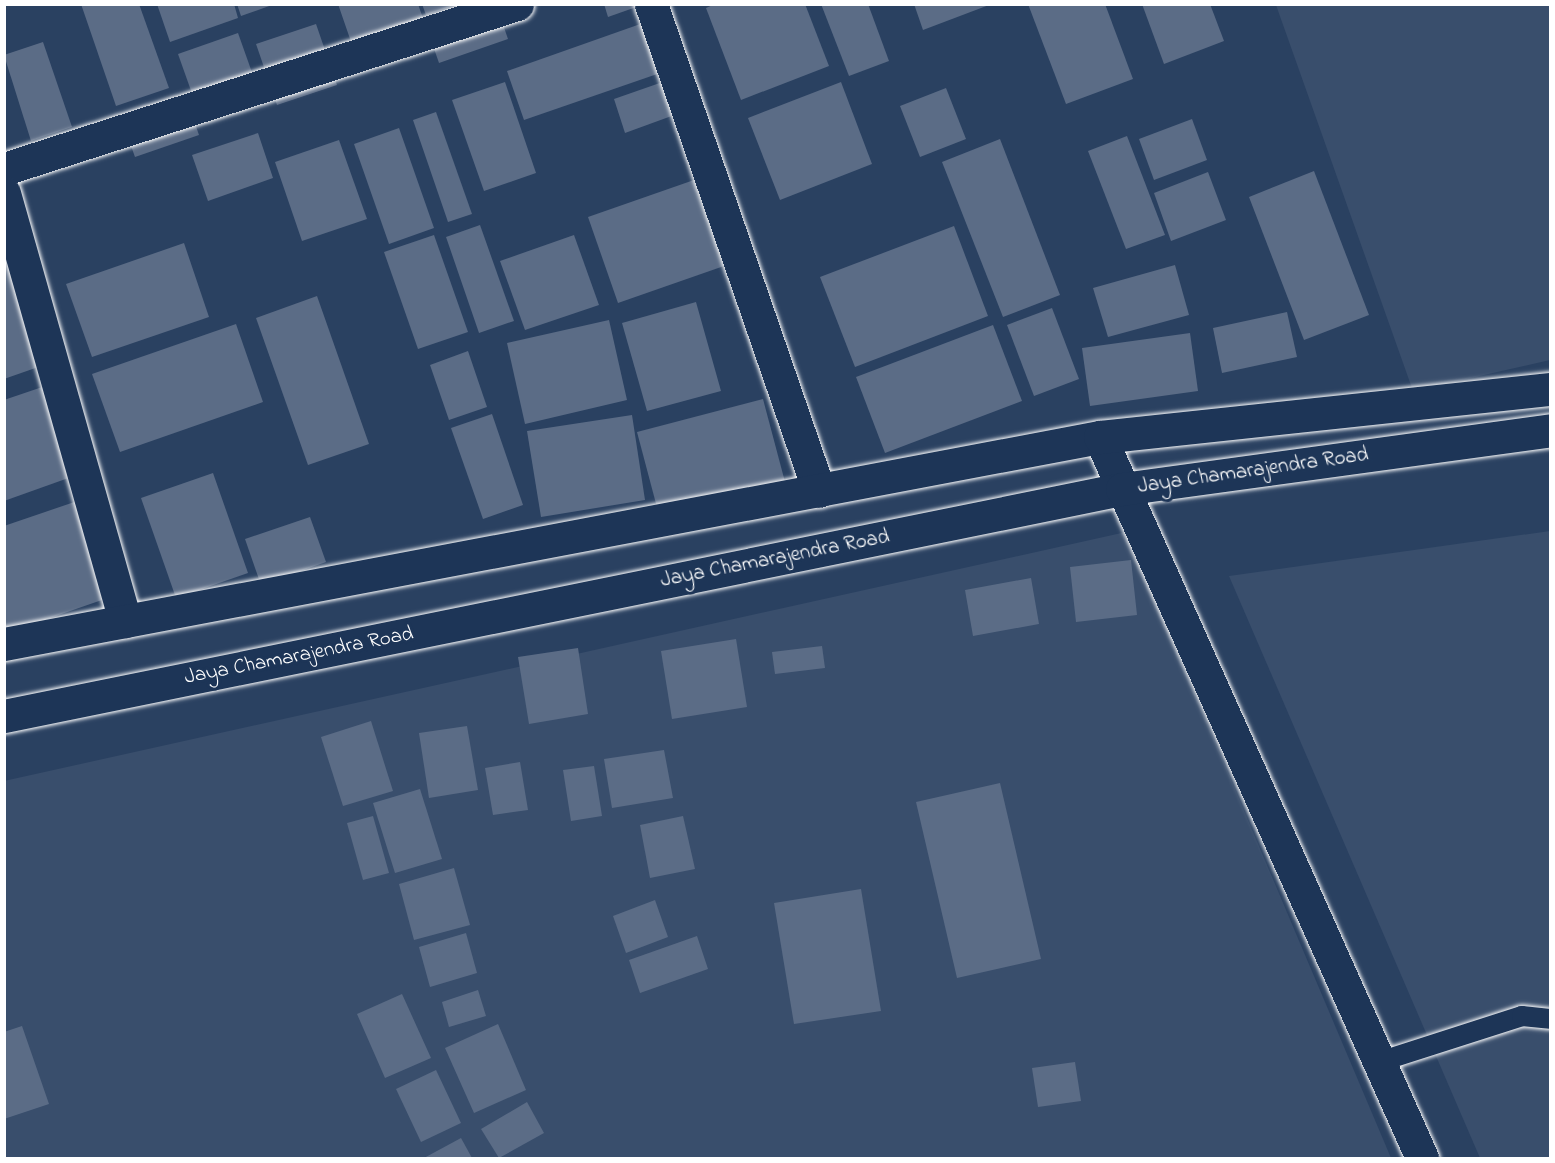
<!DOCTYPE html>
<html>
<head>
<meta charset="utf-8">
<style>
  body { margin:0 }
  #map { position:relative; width:1555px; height:1163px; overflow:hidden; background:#2a4161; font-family:"Indie Flower",sans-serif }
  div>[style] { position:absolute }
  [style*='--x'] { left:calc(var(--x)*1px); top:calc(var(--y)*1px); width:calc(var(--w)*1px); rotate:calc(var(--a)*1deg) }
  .built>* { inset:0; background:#394e6c }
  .building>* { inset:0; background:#5b6c86 }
  .roads { filter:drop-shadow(0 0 2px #fff) drop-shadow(0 0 2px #fff) }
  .service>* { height:20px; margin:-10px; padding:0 10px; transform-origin:10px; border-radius:10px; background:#1d3557 }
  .minor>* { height:33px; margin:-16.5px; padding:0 16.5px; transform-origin:16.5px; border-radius:16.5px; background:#1d3557 }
  .tertiary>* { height:33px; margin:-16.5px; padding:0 16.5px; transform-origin:16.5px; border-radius:16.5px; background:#1d3557 }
  .secondary>* { height:33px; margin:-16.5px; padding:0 16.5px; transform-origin:16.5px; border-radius:16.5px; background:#1d3557 }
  span { translate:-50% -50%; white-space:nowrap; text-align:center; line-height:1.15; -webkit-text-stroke:6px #1d3557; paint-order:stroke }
  .street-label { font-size:21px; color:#fff }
  .frame { position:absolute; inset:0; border:6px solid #fff; pointer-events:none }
</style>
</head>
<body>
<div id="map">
  <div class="built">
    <i style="clip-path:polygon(1276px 5px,1550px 5px,1550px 360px,1413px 391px)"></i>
    <i style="clip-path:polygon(1550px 531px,1550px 1158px,1480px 1158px,1229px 576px)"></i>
    <i style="clip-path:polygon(1126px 532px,1391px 1158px,5px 1158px,4px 781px)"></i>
  </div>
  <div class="building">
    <i style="clip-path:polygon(81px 4px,139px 4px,169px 88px,116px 106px)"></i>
    <i style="clip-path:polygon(157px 4px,234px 4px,238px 18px,170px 42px)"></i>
    <i style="clip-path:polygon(237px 4px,272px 4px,272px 5px,241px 16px)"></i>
    <i style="clip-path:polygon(338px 4px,418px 4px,426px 27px,496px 4px,508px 39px,439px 63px,430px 37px,358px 62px)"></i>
    <i style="clip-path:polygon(422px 4px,456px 4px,456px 5px,426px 15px)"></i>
    <i style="clip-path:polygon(604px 4px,642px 4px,642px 5px,608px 17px)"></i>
    <i style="clip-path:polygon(715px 4px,805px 4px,829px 66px,741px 100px,706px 8px)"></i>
    <i style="clip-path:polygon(821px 4px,868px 4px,889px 61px,849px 76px)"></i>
    <i style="clip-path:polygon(914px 4px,989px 4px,989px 5px,923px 30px)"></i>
    <i style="clip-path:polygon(1028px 4px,1105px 4px,1133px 79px,1066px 104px)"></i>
    <i style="clip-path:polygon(1142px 4px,1210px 4px,1224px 41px,1164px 64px)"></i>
    <i style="clip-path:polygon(646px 22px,663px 72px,524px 120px,507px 71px)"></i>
    <i style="clip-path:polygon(316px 24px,337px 85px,277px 105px,256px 44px)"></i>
    <i style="clip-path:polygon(238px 33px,260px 95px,200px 116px,178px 54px)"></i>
    <i style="clip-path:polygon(43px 42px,72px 127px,31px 141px,4px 55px)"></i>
    <i style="clip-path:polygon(677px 77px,688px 110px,625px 133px,614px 99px)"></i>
    <i style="clip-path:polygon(505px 82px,536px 173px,484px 191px,452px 100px)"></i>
    <i style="clip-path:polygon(841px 82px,872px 164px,780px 200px,748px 118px)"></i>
    <i style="clip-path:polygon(946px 88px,966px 139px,920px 157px,900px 106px)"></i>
    <i style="clip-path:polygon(186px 98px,199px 135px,135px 157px,122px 121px)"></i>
    <i style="clip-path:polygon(436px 112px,472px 214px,448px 222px,413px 120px)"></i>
    <i style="clip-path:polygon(1192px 119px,1207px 160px,1154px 180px,1139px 139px)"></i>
    <i style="clip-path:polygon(399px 128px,434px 228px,389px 244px,354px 144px)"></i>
    <i style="clip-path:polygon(258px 133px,273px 178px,208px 201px,192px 155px)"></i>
    <i style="clip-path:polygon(1127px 136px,1165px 235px,1126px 249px,1088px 151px)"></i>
    <i style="clip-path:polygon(1000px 139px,1060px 295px,1003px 317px,942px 162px)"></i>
    <i style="clip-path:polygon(339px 140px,367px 219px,302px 241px,275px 162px)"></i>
    <i style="clip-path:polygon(1314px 171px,1369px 315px,1304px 340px,1249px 197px)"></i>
    <i style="clip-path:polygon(1208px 172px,1226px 220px,1171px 241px,1154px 193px)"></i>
    <i style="clip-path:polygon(694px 180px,724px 266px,618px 303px,588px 217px)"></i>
    <i style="clip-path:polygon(480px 225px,514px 321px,479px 333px,446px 237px)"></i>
    <i style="clip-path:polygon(954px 226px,988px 316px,855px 367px,820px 277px)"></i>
    <i style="clip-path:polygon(434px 235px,468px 332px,418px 349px,384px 252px)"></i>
    <i style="clip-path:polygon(574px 235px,599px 305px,525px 330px,500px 261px)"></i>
    <i style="clip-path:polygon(184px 243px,209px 317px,92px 357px,66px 284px)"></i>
    <i style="clip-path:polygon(4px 255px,44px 365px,4px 379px)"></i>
    <i style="clip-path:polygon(1175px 265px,1189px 315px,1108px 337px,1093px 288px)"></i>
    <i style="clip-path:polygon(317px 296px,369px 444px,308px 465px,256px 318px)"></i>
    <i style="clip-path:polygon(696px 302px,721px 391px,647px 411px,622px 323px)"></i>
    <i style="clip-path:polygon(1052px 308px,1079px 379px,1034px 396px,1007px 325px)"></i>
    <i style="clip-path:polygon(1287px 312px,1297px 357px,1222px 373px,1213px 328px)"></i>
    <i style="clip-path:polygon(609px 320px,627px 400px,525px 424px,507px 343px)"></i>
    <i style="clip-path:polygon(236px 324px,263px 402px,120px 452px,92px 374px)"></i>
    <i style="clip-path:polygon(993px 325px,1022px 401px,885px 453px,856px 377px)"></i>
    <i style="clip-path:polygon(1190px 333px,1198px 391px,1090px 406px,1082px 348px)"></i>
    <i style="clip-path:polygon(468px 351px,487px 407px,449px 420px,430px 365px)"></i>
    <i style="clip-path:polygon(57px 382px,88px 471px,4px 501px,4px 400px)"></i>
    <i style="clip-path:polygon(763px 399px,785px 482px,659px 515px,637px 432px)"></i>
    <i style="clip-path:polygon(492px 414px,523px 505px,483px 519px,451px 428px)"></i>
    <i style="clip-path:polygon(632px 415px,645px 500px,541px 517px,527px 431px)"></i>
    <i style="clip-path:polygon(213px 473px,248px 573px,176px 598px,141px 498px)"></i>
    <i style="clip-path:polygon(89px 497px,122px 593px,4px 634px,4px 526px)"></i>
    <i style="clip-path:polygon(310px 517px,326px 562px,261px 585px,245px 539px)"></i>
    <i style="clip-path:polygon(1131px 560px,1137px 615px,1076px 622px,1070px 567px)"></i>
    <i style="clip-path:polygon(1031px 578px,1039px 624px,973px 636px,965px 590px)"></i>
    <i style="clip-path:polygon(736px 639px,747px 707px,672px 719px,661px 651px)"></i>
    <i style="clip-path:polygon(822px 646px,825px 668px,775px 674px,772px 652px)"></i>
    <i style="clip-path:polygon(578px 648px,588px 714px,529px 724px,518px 657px)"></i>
    <i style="clip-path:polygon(371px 721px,393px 791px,343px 806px,321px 737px)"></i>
    <i style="clip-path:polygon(467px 726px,478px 790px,429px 798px,419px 733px)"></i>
    <i style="clip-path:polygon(664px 750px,673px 798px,612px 808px,604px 759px)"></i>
    <i style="clip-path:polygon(520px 762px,528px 810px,493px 815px,485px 768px)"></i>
    <i style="clip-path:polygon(594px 766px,602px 816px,571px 821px,563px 770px)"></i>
    <i style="clip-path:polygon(1000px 783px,1041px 959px,957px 978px,916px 802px)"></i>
    <i style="clip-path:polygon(420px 789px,442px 859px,395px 873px,373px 803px)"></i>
    <i style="clip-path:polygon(373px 816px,389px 873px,363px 880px,347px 823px)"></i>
    <i style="clip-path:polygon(683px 816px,695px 869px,650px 878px,640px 825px)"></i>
    <i style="clip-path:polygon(454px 868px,470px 925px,414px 940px,399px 884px)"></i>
    <i style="clip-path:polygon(861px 889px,881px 1011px,794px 1024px,774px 903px)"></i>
    <i style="clip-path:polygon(655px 900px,668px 937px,626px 953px,613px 916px)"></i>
    <i style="clip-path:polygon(466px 933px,477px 973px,430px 987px,419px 947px)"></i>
    <i style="clip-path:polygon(697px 936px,708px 969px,640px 993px,629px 960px)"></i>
    <i style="clip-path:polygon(478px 990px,486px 1016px,449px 1027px,442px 1002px)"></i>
    <i style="clip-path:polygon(402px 994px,431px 1058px,385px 1078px,357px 1014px)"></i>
    <i style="clip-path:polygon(498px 1024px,526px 1090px,474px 1113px,445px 1048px)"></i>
    <i style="clip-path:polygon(22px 1026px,49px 1104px,4px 1119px,4px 1032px)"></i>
    <i style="clip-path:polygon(1075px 1062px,1081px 1101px,1038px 1107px,1032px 1068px)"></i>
    <i style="clip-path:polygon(436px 1070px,461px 1123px,421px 1142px,396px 1089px)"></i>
    <i style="clip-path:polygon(527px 1102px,544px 1133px,499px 1158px,481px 1129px)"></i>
    <i style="clip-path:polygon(461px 1138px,472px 1158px,424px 1158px)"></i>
  </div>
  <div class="roads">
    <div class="service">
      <i style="--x:1379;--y:1062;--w:150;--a:-17.8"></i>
      <i style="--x:1522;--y:1016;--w:28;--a:6"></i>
    </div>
    <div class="minor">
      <i style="--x:651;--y:4;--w:515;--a:70.97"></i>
      <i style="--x:4;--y:169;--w:539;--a:-17.83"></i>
      <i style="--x:4;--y:193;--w:445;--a:74.2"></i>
    </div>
    <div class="tertiary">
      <i style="--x:1100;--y:437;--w:790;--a:65.93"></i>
    </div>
    <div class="secondary">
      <i style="--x:4;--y:644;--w:1115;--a:-10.7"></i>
      <i style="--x:1100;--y:437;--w:453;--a:-6.1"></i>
      <i style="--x:4;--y:716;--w:1141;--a:-11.48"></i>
      <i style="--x:1122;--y:489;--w:432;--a:-7.8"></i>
    </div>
  </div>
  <div class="street-label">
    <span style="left:1253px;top:471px;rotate:-8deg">Jaya Chamarajendra Road</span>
    <span style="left:775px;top:559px;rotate:-11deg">Jaya Chamarajendra Road</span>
    <span style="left:299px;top:656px;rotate:-11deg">Jaya Chamarajendra Road</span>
  </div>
  <div class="frame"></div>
</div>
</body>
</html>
